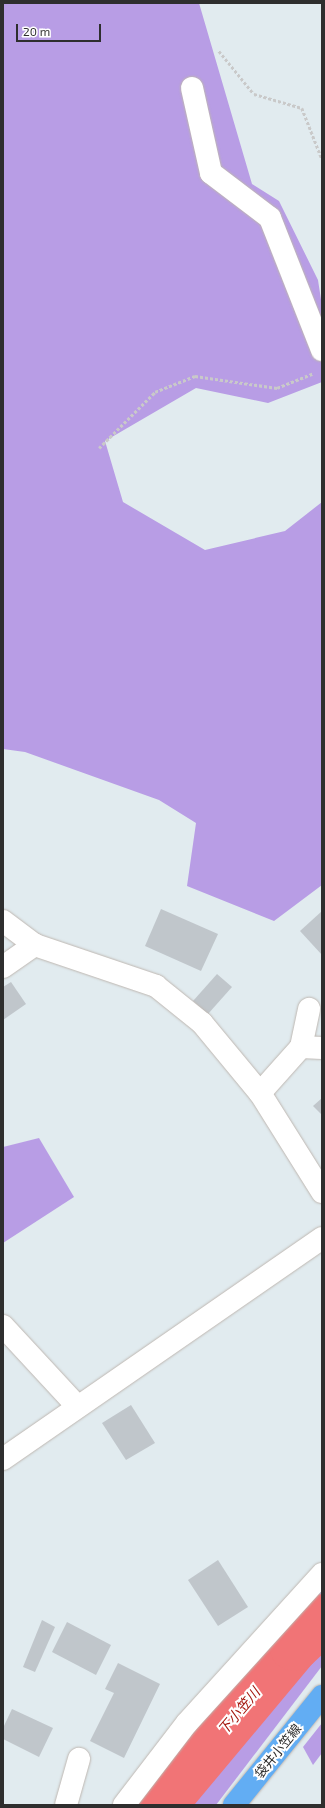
<!DOCTYPE html>
<html>
<head>
<meta charset="utf-8">
<style>
  body { margin:0 }
  #map { position:relative; width:325px; height:1808px; overflow:hidden; background:#e1ebef; font-family:"Exo 2","Noto Sans JP",sans-serif }
  div>[style] { position:absolute }
  [style*='--x'] { left:calc(var(--x)*1px); top:calc(var(--y)*1px); width:calc(var(--w)*1px); rotate:calc(var(--a)*1deg) }
  .green>* { inset:0; background:#b89de5 }
  .river>* { height:51px; margin:-25.5px; padding:0 25.5px; transform-origin:25.5px; border-radius:25.5px; background:#f17476 }
  .building>* { inset:0; background:#c0c6cb }
  .path>* { height:2.5px; margin-top:-1.25px; transform-origin:0; background:repeating-linear-gradient(90deg,#c9c9c9 0 3px,transparent 0 5px) }
  .roads { filter:drop-shadow(0 0 1px #beb7b1) drop-shadow(0 0 1px #beb7b1) }
  .minor>* { height:22px; margin:-11px; padding:0 11px; transform-origin:11px; border-radius:11px; background:#fff }
  .major>* { height:22px; margin:-11px; padding:0 11px; transform-origin:11px; border-radius:11px; background:#62adf3 }
  span { translate:-50% -50%; white-space:nowrap; text-align:center; line-height:1.15; -webkit-text-stroke:4px #fff; paint-order:stroke }
  .street-label { font-size:13px; color:#2e2e2e }
  .water-label { font-size:14px; color:#a3150c; font-style:italic }
  .frame { position:absolute; inset:0; border:4px solid #2e2e2e; pointer-events:none }
  .scale { position:absolute; left:16px; top:24px; width:85px; height:18px; box-sizing:border-box; border:2px solid #2e2e2e; border-top:0; padding-left:5px; font-size:12px; line-height:14px; white-space:nowrap; color:#2e2e2e; -webkit-text-stroke:3px #fff; paint-order:stroke }
</style>
</head>
<body>
<div id="map">
  <div class="green">
    <i style="clip-path:polygon(3px 3px,199px 3px,252px 184px,279px 201px,318px 280px,322px 306px,322px 382px,268px 403px,196px 388px,105px 441px,123px 502px,205px 550px,285px 531px,322px 502px,322px 885px,274px 921px,187px 886px,196px 823px,159px 800px,25px 752px,3px 749px)"></i>
    <i style="clip-path:polygon(39px 1138px,74px 1197px,3px 1243px,3px 1147px)"></i>
    <i style="clip-path:polygon(322px 1589px,322px 1666px,216px 1805px,121px 1805px)"></i>
    <i style="clip-path:polygon(322px 1723px,322px 1753px,313px 1765px,303px 1747px)"></i>
  </div>
  <div class="river">
    <i style="--x:160;--y:1805;--w:209;--a:-50.1"></i>
    <i style="--x:294;--y:1645;--w:38;--a:-43"></i>
  </div>
  <div class="building">
    <i style="clip-path:polygon(161px 909px,218px 934px,201px 971px,145px 946px)"></i>
    <i style="clip-path:polygon(322px 911px,322px 955px,300px 931px)"></i>
    <i style="clip-path:polygon(217px 974px,232px 987px,208px 1014px,193px 1001px)"></i>
    <i style="clip-path:polygon(11px 982px,26px 1004px,3px 1020px,3px 987px)"></i>
    <i style="clip-path:polygon(322px 1098px,322px 1115px,313px 1106px)"></i>
    <i style="clip-path:polygon(131px 1405px,155px 1443px,126px 1460px,102px 1423px)"></i>
    <i style="clip-path:polygon(218px 1560px,248px 1607px,218px 1626px,188px 1580px)"></i>
    <i style="clip-path:polygon(42px 1620px,55px 1627px,35px 1672px,23px 1667px)"></i>
    <i style="clip-path:polygon(67px 1622px,111px 1645px,96px 1675px,52px 1652px)"></i>
    <i style="clip-path:polygon(118px 1663px,160px 1684px,124px 1758px,90px 1741px,114px 1693px,105px 1689px)"></i>
    <i style="clip-path:polygon(12px 1709px,53px 1728px,39px 1757px,3px 1739px,3px 1728px)"></i>
  </div>
  <div class="path">
    <i style="--x:219;--y:51;--w:55;--a:50.9"></i>
    <i style="--x:254;--y:94;--w:50;--a:16.3"></i>
    <i style="--x:302;--y:108;--w:55;--a:68.6"></i>
    <i style="--x:99;--y:448;--w:79;--a:-45"></i>
    <i style="--x:155;--y:392;--w:43;--a:-21.8"></i>
    <i style="--x:195;--y:376;--w:83;--a:8.3"></i>
    <i style="--x:277;--y:388;--w:38;--a:-22"></i>
  </div>
  <div class="roads">
    <div class="minor">
      <i style="--x:192;--y:88;--w:87;--a:77.4"></i>
      <i style="--x:211;--y:173;--w:74;--a:37.3"></i>
      <i style="--x:270;--y:218;--w:142;--a:68.5"></i>
      <i style="--x:3;--y:921;--w:40;--a:37"></i>
      <i style="--x:35;--y:945;--w:128;--a:18.7"></i>
      <i style="--x:156;--y:986;--w:59;--a:38.8"></i>
      <i style="--x:202;--y:1023;--w:91;--a:50.4"></i>
      <i style="--x:260;--y:1093;--w:117;--a:57.9"></i>
      <i style="--x:3;--y:967;--w:39;--a:-35"></i>
      <i style="--x:301;--y:1047;--w:21;--a:3"></i>
      <i style="--x:260;--y:1093;--w:62;--a:-48.3"></i>
      <i style="--x:301;--y:1047;--w:39;--a:-78"></i>
      <i style="--x:3;--y:1326;--w:110;--a:47.2"></i>
      <i style="--x:3;--y:1459;--w:388;--a:-34.7"></i>
      <i style="--x:66;--y:1805;--w:48;--a:-74.2"></i>
      <i style="--x:124;--y:1805;--w:103;--a:-52.5"></i>
      <i style="--x:187;--y:1723;--w:201;--a:-47.8"></i>
    </div>
    <div class="major">
      <i style="--x:234;--y:1805;--w:140;--a:-51.1"></i>
    </div>
  </div>
  <div class="street-label">
    <span style="left:278px;top:1751px;rotate:-51deg">袋井小笠線</span>
  </div>
  <div class="water-label">
    <span style="left:239px;top:1711px;rotate:-50deg">下小笠川</span>
  </div>
  <div class="frame"></div>
  <div class="scale">20 m</div>
</div>
</body>
</html>
